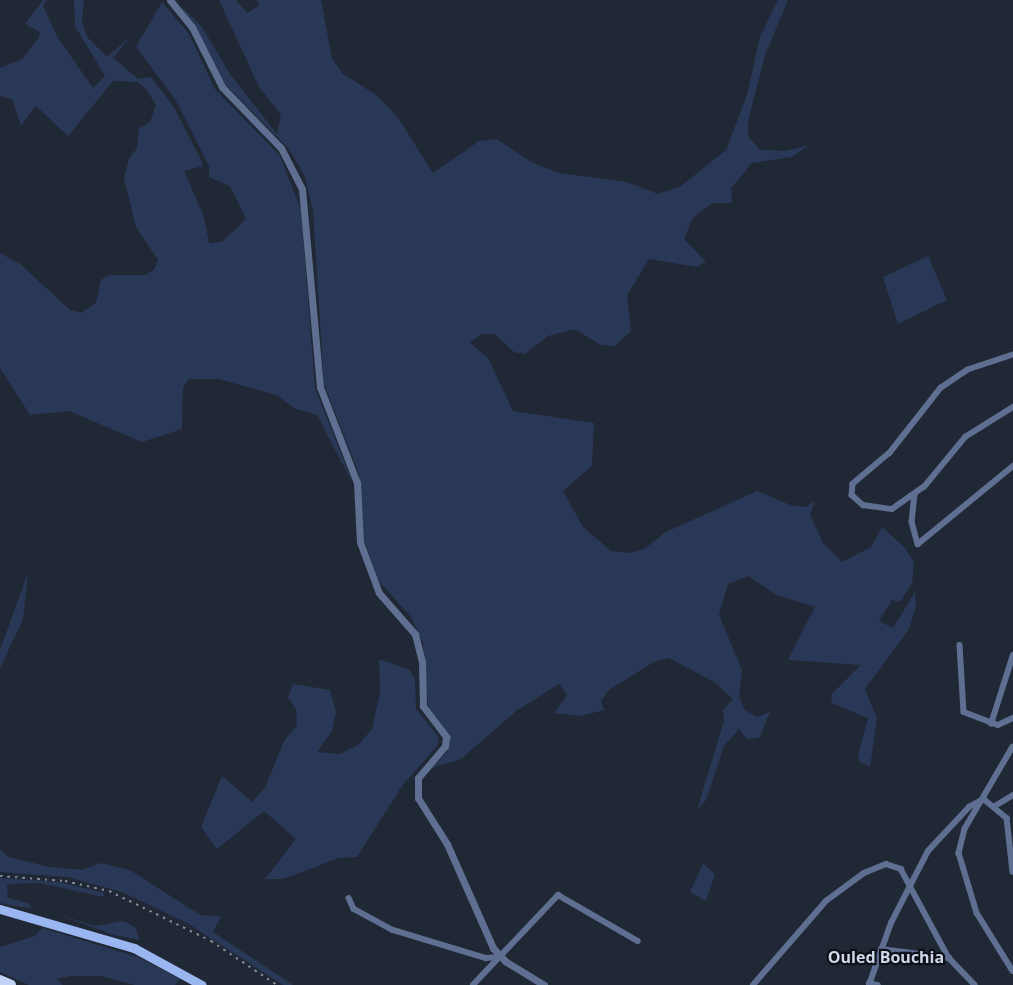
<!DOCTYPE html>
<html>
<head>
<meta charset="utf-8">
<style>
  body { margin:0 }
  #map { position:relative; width:1013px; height:985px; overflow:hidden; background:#212835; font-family:"Open Sans",sans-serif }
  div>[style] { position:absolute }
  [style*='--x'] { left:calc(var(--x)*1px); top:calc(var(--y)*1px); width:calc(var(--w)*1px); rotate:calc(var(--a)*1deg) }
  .green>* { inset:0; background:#2a3857 }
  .minor>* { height:5.5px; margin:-2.75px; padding:0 2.75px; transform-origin:2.75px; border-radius:2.75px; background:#5e6f92 }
  .tertiary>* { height:7px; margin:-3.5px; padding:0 3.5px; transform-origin:3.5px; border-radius:3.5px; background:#5e6f92 }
  .primary>* { height:9px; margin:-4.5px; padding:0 4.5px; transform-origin:4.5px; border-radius:4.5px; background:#9ab6f1 }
  .motorway>* { height:10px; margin:-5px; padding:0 5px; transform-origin:5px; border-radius:5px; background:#c2d3f7 }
  .rail>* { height:2px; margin-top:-1px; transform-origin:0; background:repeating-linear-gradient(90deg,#838994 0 2.5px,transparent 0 7.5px) }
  span { translate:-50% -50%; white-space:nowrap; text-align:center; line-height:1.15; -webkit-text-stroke:4.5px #0e1117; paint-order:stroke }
  .quarter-label { font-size:16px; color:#cfd8ea; font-weight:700 }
</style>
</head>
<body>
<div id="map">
  <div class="green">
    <i style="clip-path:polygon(43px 0,47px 0,43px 6px,58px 38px,93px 88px,105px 76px,75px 26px,74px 0,84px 0,82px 22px,88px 38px,107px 57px,131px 36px,113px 58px,138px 79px,151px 77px,174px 107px,200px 158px,203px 166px,184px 171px,204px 217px,209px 243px,222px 242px,246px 219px,230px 186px,209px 177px,209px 166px,175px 99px,136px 47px,162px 2px,189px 34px,215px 89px,280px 156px,301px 210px,315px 388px,353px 484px,317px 415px,296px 409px,276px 395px,219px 379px,189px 379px,183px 387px,182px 429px,142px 442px,69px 411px,30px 415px,0 368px,0 253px,20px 264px,70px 310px,81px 313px,96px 303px,101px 280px,110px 275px,145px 275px,154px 270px,158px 260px,136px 227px,124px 178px,129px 159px,137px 148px,139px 128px,150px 122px,156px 105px,146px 89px,138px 82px,113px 81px,68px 136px,36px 106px,21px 125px,12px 99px,0 96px,0 68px,22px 59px,39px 37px,40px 32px,25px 24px)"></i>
    <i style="clip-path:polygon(219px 0,236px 0,247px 13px,260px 5px,257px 0,321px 0,332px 58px,342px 73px,376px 95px,397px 116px,433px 173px,479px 141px,497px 139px,531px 162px,559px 173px,627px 182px,658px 194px,681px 186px,726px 150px,747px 95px,760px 37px,778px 0,788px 0,765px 55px,748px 121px,748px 136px,760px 150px,786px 151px,809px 145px,792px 157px,752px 163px,731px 188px,732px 203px,712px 203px,693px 218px,684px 239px,706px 262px,697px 267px,649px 259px,627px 295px,631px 331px,615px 346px,601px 345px,574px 329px,548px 336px,525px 354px,514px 352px,495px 334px,481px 334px,470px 343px,488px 358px,513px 411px,594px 423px,592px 466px,563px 491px,583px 527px,611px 551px,629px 553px,644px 549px,666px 532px,757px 491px,790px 505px,806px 507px,815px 501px,810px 515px,823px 543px,842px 562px,871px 547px,882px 527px,905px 548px,914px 563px,912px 583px,900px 602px,892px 600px,879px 621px,893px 628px,915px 592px,916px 606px,909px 629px,865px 689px,877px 719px,870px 767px,860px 762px,858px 755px,868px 718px,832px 703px,831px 695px,861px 665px,788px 660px,815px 607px,777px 595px,748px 576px,728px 584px,719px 615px,742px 670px,739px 697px,745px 710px,757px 717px,770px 712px,759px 738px,747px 739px,739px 729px,724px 746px,706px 800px,697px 810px,724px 721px,723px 710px,733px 699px,716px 683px,669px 658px,654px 662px,609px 690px,601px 701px,604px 710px,581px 716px,554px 713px,567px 695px,559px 684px,516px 711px,461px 759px,432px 768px,447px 752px,450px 740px,428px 706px,423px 643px,411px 617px,378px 580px,364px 539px,359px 474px,324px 384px,313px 211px,305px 177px,289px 149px,225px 84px,181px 6px,202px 27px,230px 74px,277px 134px,281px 115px,259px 87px)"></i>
    <i style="clip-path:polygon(928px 256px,947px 300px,898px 324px,883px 277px)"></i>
    <i style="clip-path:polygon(28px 573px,23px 619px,0 668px,0 650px)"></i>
    <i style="clip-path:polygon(379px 659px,410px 670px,415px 679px,416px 709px,439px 737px,438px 745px,402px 786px,357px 857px,339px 858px,283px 879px,265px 879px,296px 839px,264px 811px,217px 849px,201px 827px,222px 776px,252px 802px,265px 788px,284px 741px,297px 725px,296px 709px,288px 698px,293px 684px,330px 690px,336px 712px,332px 731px,317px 752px,340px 754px,358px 745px,372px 729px,380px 692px)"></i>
    <i style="clip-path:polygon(0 849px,8px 857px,50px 867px,83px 870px,100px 863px,130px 870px,200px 915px,221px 917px,213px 932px,293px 985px,283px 985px,187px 923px,122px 892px,68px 877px,0 872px)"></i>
    <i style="clip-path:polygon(703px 864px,715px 874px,706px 901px,690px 892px)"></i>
    <i style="clip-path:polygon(0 878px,59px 882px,104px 893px,103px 897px,40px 883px,7px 884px,8px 898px,28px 903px,32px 909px,0 903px)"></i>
    <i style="clip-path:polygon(54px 913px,95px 926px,123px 921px,135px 927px,140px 940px,114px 935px)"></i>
    <i style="clip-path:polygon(42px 928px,138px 957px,180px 979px,175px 985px,135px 985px,102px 976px,71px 976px,56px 979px,63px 985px,29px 985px,0 972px,0 947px,35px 936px)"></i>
  </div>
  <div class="minor">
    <i style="--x:1013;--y:355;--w:47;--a:161.6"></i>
    <i style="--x:968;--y:370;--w:32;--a:146"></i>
    <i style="--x:941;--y:388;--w:83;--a:128.1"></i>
    <i style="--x:890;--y:453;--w:48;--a:140"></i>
    <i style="--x:853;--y:484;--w:11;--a:95"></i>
    <i style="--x:852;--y:495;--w:15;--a:42"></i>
    <i style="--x:863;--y:505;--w:29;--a:8"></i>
    <i style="--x:892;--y:509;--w:39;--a:-35"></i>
    <i style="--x:924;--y:487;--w:65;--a:-50.6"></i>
    <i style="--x:965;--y:437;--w:57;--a:-32"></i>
    <i style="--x:915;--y:494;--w:28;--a:96"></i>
    <i style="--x:912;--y:522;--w:23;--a:75"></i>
    <i style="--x:918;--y:544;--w:123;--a:-39.4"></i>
    <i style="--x:960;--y:645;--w:67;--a:86.6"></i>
    <i style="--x:964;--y:712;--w:36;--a:21"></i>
    <i style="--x:998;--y:725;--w:17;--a:-25"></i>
    <i style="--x:991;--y:724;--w:72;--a:-72.3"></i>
    <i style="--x:1013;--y:747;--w:95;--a:120.3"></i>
    <i style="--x:965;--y:829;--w:25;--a:104"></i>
    <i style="--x:959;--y:853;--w:63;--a:73.3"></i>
    <i style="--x:977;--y:913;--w:68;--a:58.2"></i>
    <i style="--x:995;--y:806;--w:21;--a:-31"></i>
    <i style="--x:349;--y:898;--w:12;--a:66"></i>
    <i style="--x:354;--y:909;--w:44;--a:28.3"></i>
    <i style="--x:393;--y:930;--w:97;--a:16.8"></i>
    <i style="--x:486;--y:958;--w:14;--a:-4"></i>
    <i style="--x:881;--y:949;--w:69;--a:7.5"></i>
    <i style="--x:869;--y:983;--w:9;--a:13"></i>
    <i style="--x:473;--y:985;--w:124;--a:-46.6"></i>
    <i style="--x:558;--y:895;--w:92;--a:29.9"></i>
    <i style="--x:753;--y:985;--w:111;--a:-49"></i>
    <i style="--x:826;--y:901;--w:47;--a:-36.4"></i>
    <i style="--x:864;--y:873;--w:24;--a:-22"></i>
    <i style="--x:886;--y:864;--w:16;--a:18"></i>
    <i style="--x:901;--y:869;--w:101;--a:61.7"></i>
    <i style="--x:949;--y:958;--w:37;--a:46"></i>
    <i style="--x:869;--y:985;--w:66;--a:-70.5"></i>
    <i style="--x:891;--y:923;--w:81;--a:-62.8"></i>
    <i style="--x:928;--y:851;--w:60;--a:-47"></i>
    <i style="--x:969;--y:807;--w:17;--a:-28"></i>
    <i style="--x:984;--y:799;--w:30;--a:40"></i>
    <i style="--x:1007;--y:818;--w:54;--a:83.7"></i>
  </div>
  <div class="tertiary">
    <i style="--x:170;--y:0;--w:35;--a:51"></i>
    <i style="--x:192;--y:27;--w:67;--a:63.4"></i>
    <i style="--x:222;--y:87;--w:85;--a:46"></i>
    <i style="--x:281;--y:148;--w:46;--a:62.9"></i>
    <i style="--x:302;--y:189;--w:199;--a:84.8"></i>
    <i style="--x:320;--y:387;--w:103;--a:68.9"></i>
    <i style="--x:357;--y:483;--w:59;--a:87.1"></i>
    <i style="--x:360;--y:542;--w:54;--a:69.6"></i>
    <i style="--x:379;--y:593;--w:55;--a:48.7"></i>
    <i style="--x:415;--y:634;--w:29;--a:76"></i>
    <i style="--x:422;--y:662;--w:44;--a:88.7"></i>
    <i style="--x:423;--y:706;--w:39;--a:53"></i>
    <i style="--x:446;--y:737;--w:9;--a:96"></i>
    <i style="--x:445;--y:746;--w:42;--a:130.2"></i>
    <i style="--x:418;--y:778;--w:20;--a:90"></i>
    <i style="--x:418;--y:798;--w:54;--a:57.8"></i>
    <i style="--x:447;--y:844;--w:114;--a:66.1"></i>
    <i style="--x:493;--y:948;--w:18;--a:47"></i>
    <i style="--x:505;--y:961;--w:46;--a:31.6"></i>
  </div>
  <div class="primary">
    <i style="--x:0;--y:909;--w:140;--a:16.2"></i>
    <i style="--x:134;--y:948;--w:77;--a:28.6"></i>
  </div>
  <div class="motorway">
    <i style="--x:0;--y:980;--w:12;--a:24"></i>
  </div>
  <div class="rail">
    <i style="--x:0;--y:876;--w:65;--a:4.4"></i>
    <i style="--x:65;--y:881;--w:45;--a:12.8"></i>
    <i style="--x:109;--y:891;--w:114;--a:26.1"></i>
    <i style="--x:211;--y:941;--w:79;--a:33.7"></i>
  </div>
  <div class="quarter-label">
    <span style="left:886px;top:957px">Ouled Bouchia</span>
  </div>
</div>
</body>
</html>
